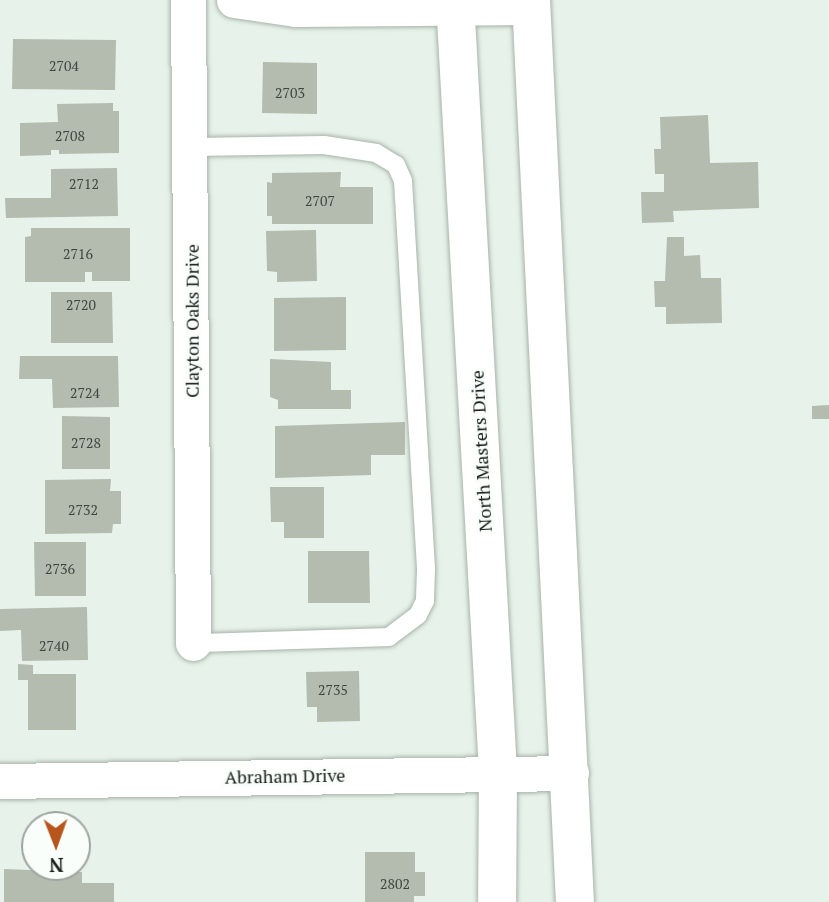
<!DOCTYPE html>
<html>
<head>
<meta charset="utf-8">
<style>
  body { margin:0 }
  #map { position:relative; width:829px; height:902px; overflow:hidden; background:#e7f3ea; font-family:"PT Serif",serif }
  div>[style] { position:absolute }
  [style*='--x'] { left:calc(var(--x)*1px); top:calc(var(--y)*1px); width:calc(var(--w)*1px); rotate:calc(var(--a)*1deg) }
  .building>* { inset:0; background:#b4bbaf }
  .roads { filter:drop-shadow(0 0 2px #a8b3aa) drop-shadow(0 0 2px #a8b3aa) }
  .lane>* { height:18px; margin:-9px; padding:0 9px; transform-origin:9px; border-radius:9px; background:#fff }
  .street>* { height:35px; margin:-17.5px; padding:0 17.5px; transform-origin:17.5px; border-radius:17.5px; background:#fff }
  .secondary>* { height:38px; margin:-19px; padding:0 19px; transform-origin:19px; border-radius:19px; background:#fff }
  span { translate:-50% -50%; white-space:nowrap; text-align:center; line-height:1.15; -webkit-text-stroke:6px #f9fefa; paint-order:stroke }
  .number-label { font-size:14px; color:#3e443e }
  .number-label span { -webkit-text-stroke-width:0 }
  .street-label { font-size:18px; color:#171c18 }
  .north { position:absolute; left:21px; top:811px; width:70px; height:70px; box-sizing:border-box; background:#f9fefa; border:2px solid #9fa4a0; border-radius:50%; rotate:179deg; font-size:19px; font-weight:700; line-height:28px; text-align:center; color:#171c18 }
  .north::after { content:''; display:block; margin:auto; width:24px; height:32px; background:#b7551c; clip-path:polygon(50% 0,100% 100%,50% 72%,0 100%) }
</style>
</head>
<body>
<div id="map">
  <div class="building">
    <i style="clip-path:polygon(13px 39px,116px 40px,115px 90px,12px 89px)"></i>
    <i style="clip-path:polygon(263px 62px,317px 63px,317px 114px,262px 113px)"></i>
    <i style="clip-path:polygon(113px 103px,113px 111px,119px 111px,119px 153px,59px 154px,59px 150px,51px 150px,51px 155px,20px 156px,20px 123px,58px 122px,57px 104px)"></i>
    <i style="clip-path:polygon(708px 115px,710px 163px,758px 162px,759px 208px,673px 211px,674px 222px,642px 223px,641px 192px,664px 192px,664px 174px,655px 174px,654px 149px,661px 149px,660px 117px)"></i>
    <i style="clip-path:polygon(117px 168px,118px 216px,6px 218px,5px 198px,51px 198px,51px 169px)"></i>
    <i style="clip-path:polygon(341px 172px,340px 187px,373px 187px,373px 224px,272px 224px,272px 216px,267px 216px,267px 182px,272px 183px,272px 173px)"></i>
    <i style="clip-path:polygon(31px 228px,130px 228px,130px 281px,92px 281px,92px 272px,85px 272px,85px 282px,25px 282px,25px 237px,31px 236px)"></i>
    <i style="clip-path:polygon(316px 230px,317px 281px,277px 282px,277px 272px,267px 271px,266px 231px)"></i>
    <i style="clip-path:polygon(667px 237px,684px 237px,684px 256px,700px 255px,701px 278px,721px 278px,722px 323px,666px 324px,666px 307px,655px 307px,654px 281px,665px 281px)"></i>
    <i style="clip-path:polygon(51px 292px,112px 292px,113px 343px,51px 343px)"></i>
    <i style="clip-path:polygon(346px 297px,346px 350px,274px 351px,274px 298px)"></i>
    <i style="clip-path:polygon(20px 356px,118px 356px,119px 407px,53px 408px,52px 379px,19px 379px)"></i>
    <i style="clip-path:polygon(270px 359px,331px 362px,331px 390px,351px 390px,351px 409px,278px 409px,278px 400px,270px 397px)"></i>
    <i style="clip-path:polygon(829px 405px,829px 419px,812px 419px,812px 406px)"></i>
    <i style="clip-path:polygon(62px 416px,110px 417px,110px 469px,62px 469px)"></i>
    <i style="clip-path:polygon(405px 422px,405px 455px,371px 455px,371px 475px,275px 478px,275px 426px)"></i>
    <i style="clip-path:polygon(111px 479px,110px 491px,121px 491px,121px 524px,113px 524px,112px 533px,45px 534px,45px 480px)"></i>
    <i style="clip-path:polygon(270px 487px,324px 487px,324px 538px,284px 538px,284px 522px,271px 522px)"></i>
    <i style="clip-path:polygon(34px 542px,86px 542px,86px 596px,35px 596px)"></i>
    <i style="clip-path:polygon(308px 551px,369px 551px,370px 603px,308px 603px)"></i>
    <i style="clip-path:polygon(87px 607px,88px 660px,22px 661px,21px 630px,0 631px,0 609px)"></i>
    <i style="clip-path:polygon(18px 664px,33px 665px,33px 674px,76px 674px,76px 730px,28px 730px,28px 680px,18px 680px)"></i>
    <i style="clip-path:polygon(359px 671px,360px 721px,317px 722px,317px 707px,307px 707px,306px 672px)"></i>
    <i style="clip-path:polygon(365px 852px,415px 852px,415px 872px,425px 872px,425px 896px,414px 896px,414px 902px,365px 902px)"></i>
    <i style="clip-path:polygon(4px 869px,82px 872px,82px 883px,114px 883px,114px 902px,4px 902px)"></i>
  </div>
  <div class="roads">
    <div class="lane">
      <i style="--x:191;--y:147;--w:133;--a:-0.9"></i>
      <i style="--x:324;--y:145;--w:53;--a:8.7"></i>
      <i style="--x:376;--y:153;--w:23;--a:31"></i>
      <i style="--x:396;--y:165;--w:17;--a:66"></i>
      <i style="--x:403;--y:181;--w:390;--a:86.6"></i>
      <i style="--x:426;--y:570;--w:31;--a:92"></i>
      <i style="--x:425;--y:601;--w:16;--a:117"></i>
      <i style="--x:418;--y:615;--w:36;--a:143"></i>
      <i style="--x:389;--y:637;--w:196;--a:178.2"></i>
    </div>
    <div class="street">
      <i style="--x:188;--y:0;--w:643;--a:89.55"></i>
      <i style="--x:234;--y:0;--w:62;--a:8.4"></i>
      <i style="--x:295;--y:9;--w:236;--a:-0.5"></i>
      <i style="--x:0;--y:781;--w:571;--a:-0.8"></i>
    </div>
    <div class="secondary">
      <i style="--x:455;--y:0;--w:773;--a:86.81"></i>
      <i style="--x:498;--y:772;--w:130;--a:90.4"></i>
      <i style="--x:531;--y:0;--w:903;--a:87.21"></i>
    </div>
  </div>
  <div class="number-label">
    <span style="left:64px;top:66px">2704</span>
    <span style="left:290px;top:93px">2703</span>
    <span style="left:70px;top:136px">2708</span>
    <span style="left:84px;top:184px">2712</span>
    <span style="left:320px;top:201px">2707</span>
    <span style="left:78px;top:254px">2716</span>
    <span style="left:81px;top:305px">2720</span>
    <span style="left:85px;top:393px">2724</span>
    <span style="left:86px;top:443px">2728</span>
    <span style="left:83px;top:510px">2732</span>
    <span style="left:60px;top:569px">2736</span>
    <span style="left:54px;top:646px">2740</span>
    <span style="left:333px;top:690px">2735</span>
    <span style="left:395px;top:884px">2802</span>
  </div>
  <div class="street-label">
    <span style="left:192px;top:321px;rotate:-90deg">Clayton Oaks Drive</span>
    <span style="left:481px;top:451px;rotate:-93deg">North Masters Drive</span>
    <span style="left:285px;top:776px;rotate:-1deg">Abraham Drive</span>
  </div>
  <div class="north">N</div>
</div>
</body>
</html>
